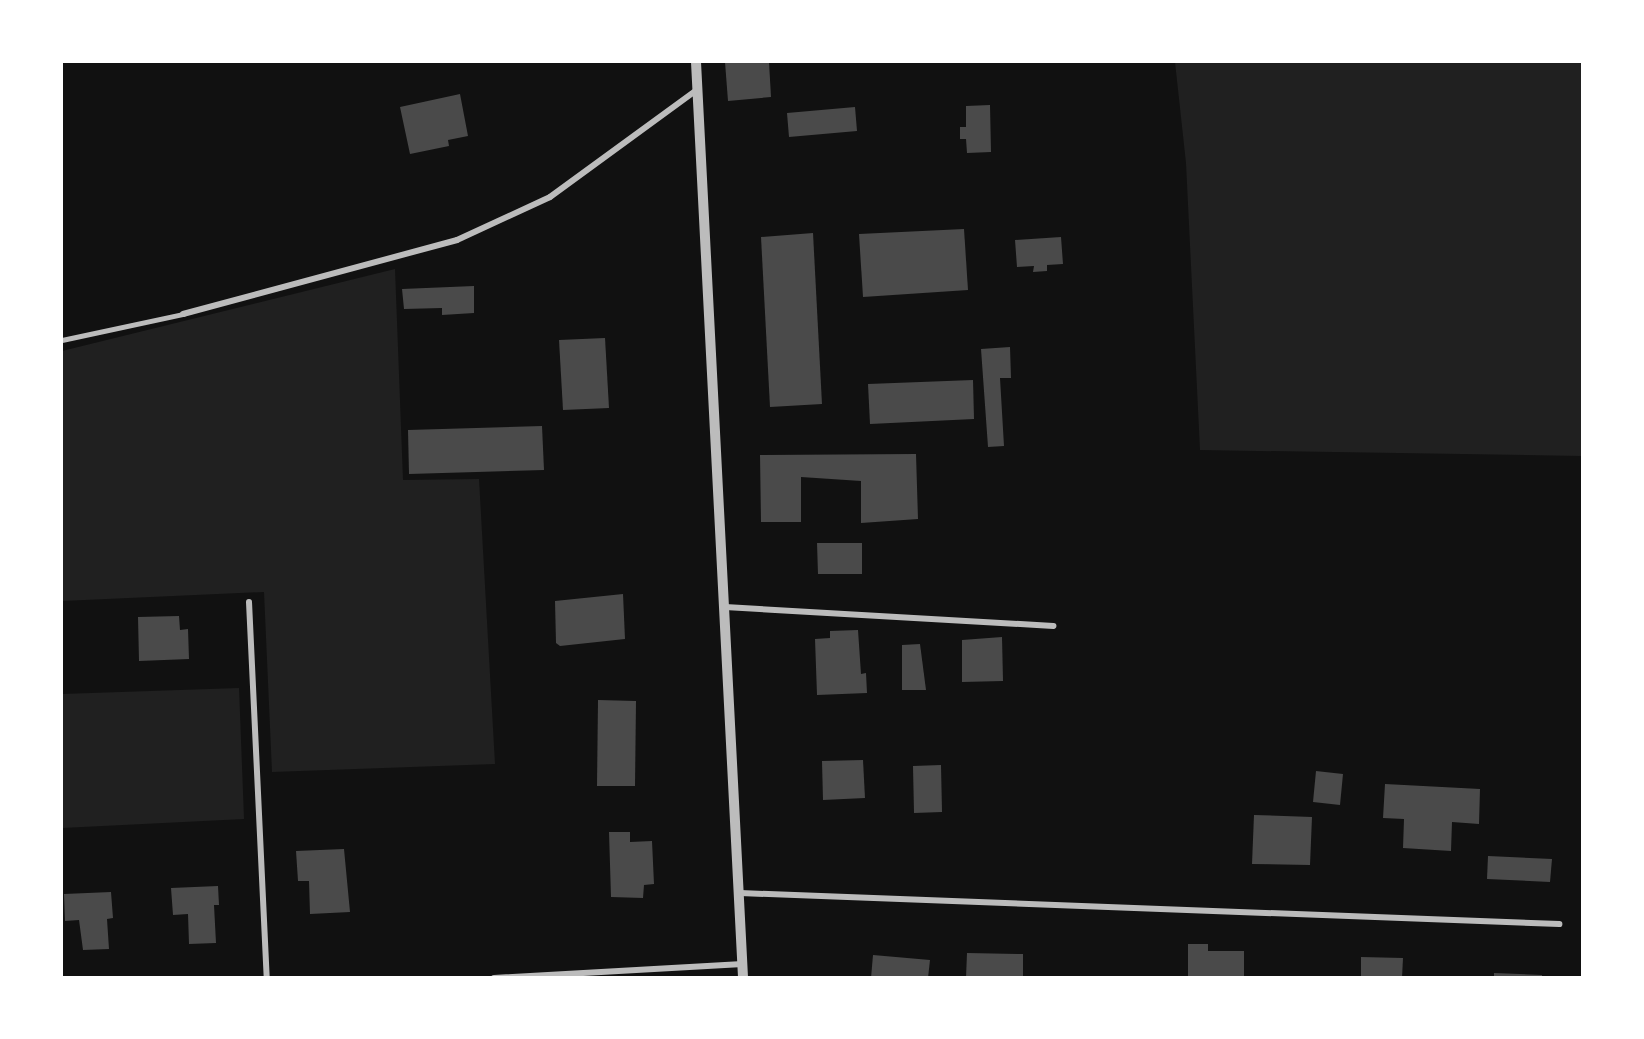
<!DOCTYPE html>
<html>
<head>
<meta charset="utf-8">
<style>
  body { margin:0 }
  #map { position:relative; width:1644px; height:1039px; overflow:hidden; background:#111; font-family:Ubuntu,sans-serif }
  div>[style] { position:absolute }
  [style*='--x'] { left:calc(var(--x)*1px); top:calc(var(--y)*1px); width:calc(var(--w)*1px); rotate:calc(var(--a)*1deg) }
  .green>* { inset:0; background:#202020 }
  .building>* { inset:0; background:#4a4a4a }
  .service>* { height:4.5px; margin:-2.25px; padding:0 2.25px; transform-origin:2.25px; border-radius:2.25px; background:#bcbcbc }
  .minor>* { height:6px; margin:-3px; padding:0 3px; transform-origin:3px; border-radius:3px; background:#bcbcbc }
  .tertiary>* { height:10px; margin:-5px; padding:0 5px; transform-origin:5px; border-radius:5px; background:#bcbcbc }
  span { translate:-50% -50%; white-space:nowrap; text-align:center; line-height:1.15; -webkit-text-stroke:4.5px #fff; paint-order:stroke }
  .frame { position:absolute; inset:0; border:63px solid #fff; pointer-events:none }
</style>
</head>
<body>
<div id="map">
  <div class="green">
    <i style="clip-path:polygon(1175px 62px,1582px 62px,1582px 456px,1200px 450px,1186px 163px)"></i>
    <i style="clip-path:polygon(395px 269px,403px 480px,479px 479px,495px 764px,272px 772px,264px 592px,62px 601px,62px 351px)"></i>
    <i style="clip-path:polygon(239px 688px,244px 819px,62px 828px,62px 694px)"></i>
  </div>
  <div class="building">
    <i style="clip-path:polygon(725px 62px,769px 62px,771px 97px,728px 101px)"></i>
    <i style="clip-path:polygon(460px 94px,468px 136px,448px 140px,449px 146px,410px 154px,400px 107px)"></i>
    <i style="clip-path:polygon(990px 105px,991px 152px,967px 153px,966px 139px,960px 139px,960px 127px,966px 127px,966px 106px)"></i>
    <i style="clip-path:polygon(855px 107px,857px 131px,789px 137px,787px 113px)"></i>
    <i style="clip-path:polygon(964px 229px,968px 290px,863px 297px,859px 234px)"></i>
    <i style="clip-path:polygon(813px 233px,822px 404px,770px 407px,761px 237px)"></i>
    <i style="clip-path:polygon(1061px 237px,1063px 264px,1047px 265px,1047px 271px,1033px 272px,1034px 266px,1017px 267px,1015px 240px)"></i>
    <i style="clip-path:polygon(474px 286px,474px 313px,442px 315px,442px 308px,404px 309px,402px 289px)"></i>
    <i style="clip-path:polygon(605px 338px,609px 408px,563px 410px,559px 340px)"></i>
    <i style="clip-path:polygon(1010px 347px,1011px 378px,1000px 378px,1004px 446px,988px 447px,981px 349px)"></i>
    <i style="clip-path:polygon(973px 380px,974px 419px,870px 424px,868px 384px)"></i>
    <i style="clip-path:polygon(542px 426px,544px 470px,409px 474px,408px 430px)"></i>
    <i style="clip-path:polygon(916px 454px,918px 519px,861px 523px,861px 481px,801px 477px,801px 522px,761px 522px,760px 455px)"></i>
    <i style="clip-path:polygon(817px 543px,862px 543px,862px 574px,818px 574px)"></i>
    <i style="clip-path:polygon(623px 594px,625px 639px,560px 646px,556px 643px,555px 601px)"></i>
    <i style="clip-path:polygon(179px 616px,180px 630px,188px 629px,189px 659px,139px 661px,138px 617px)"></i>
    <i style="clip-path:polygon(858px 630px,861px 674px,866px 673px,867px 693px,817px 695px,815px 639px,830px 638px,830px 631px)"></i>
    <i style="clip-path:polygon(1002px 637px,1003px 681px,962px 682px,962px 640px)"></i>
    <i style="clip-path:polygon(920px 644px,926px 690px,902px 690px,902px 645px)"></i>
    <i style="clip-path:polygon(598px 700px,636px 701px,635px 786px,597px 786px)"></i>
    <i style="clip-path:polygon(863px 760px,865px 798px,823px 800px,822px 761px)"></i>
    <i style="clip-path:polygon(941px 765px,942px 812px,914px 813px,913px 766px)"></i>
    <i style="clip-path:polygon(1316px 771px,1343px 774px,1340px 805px,1313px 802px)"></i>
    <i style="clip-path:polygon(1385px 784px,1480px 789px,1479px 824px,1452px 822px,1451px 851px,1403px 848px,1404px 819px,1383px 818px)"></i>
    <i style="clip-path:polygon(1254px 815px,1312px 817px,1310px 865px,1252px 864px)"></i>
    <i style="clip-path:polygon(609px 832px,630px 832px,630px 842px,652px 841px,654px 884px,644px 885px,643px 898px,611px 897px)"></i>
    <i style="clip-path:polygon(344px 849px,350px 912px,310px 914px,309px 881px,298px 881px,296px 851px)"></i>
    <i style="clip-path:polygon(1488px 856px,1552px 859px,1550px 882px,1487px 879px)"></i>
    <i style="clip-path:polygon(218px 886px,219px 905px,214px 905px,216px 943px,189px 944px,188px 914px,173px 915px,171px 888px)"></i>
    <i style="clip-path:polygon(111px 892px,113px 918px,107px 919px,109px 949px,83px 950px,79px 920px,65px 921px,64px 894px)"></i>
    <i style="clip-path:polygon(1188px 944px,1208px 944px,1208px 951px,1244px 951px,1244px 978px,1188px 978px)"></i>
    <i style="clip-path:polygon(967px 953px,1023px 954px,1023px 978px,966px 978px)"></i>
    <i style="clip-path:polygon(873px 955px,930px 960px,928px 978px,871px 978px)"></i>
    <i style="clip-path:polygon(1361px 957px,1403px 958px,1402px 978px,1361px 978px)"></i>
    <i style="clip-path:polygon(1494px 973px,1542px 975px,1542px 978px,1494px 978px)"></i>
  </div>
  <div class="service">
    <i style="--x:62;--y:340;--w:124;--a:-12.1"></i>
  </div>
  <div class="minor">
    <i style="--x:183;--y:314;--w:284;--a:-15.1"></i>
    <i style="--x:457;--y:240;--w:102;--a:-24.8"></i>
    <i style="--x:550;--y:197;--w:183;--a:-36.1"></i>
    <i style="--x:249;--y:602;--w:376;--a:87.3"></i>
    <i style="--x:725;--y:607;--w:329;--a:3.3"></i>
    <i style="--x:740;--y:893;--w:820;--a:2.17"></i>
    <i style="--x:494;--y:978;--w:249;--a:-3.2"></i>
  </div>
  <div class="tertiary">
    <i style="--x:696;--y:62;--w:917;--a:87.06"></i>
  </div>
  <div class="frame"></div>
</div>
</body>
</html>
